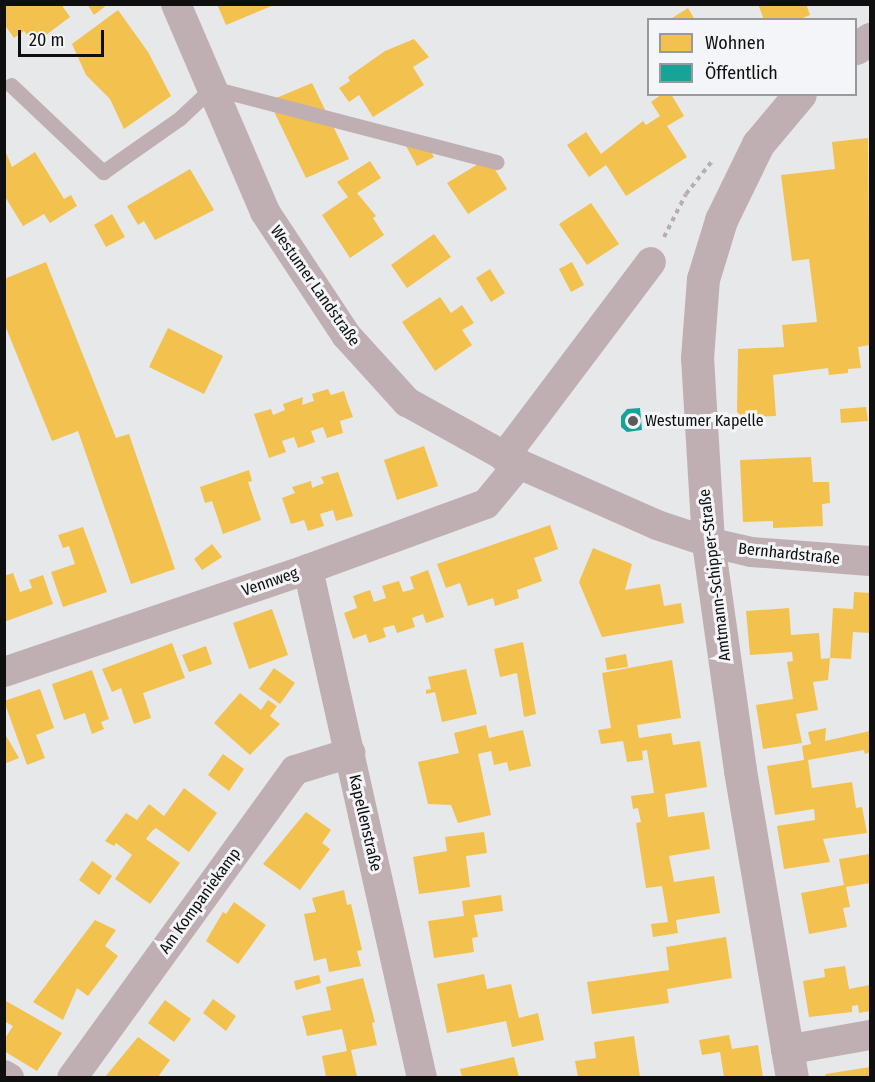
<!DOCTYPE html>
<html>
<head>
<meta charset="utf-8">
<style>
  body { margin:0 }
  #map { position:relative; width:875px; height:1082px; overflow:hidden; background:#e7e8ea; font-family:"Fira Sans Condensed",sans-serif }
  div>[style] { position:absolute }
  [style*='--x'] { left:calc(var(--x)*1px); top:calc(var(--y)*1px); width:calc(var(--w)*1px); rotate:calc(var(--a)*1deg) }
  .homes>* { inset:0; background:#f2c14e }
  .public>* { inset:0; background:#17a398 }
  .path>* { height:4px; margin-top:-2px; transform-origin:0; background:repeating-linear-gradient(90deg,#b8aeb0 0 4.5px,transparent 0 9px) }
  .service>* { height:15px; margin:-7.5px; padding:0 7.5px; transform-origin:7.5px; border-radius:7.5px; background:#bfafb2 }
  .minor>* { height:30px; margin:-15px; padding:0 15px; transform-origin:15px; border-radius:15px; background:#bfafb2 }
  .tertiary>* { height:33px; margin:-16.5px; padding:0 16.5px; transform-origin:16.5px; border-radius:16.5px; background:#bfafb2 }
  .dots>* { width:16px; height:16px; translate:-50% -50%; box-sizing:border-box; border:3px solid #f3f5f8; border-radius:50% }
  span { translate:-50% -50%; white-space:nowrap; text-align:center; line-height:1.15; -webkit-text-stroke:6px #f3f5f8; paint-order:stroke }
  .street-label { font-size:16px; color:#0f0f10 }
  .poi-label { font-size:16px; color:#0f0f10 }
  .left { translate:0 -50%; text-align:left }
  .frame { position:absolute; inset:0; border:6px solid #0f0f10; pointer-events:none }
  .legend { position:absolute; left:647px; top:18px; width:210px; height:78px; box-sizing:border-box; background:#f3f5f8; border:2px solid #98999b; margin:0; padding:8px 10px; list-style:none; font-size:18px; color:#0f0f10 }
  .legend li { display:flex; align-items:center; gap:12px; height:30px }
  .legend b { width:30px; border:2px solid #98999b }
  .scale { position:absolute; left:18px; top:30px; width:86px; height:27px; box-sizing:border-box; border:3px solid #0f0f10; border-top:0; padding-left:8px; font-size:18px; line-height:21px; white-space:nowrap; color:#0f0f10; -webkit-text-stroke:4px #f3f5f8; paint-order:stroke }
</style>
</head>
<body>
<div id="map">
  <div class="homes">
    <i style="clip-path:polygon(4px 4px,61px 4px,70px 17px,34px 44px,24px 31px,14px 38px,4px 24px)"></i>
    <i style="clip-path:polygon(87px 4px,108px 4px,94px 15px)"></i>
    <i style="clip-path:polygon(217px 4px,274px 4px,274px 5px,226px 25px)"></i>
    <i style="clip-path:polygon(758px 4px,806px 4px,810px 15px,798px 20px,764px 20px)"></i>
    <i style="clip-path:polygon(688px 8px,695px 20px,669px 20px)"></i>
    <i style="clip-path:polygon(118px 10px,148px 52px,171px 96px,124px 129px,110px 99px,86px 75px,72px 44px)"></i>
    <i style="clip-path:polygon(414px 39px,429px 57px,413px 67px,424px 85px,373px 117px,359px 95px,349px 102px,339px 88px,350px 81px,348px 77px,385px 51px)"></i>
    <i style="clip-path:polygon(312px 83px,349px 159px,306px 178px,269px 101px)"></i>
    <i style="clip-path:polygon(662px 94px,671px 94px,684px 116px,667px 126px,687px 157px,626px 196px,606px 165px,589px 177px,567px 145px,586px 132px,601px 154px,643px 121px,646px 125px,660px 116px,651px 102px)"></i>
    <i style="clip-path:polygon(422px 137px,434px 157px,417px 166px,406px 146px)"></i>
    <i style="clip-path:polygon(868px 138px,870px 345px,858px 347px,861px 368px,848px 369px,848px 373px,829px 375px,828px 368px,773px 375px,776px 416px,743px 417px,737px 412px,738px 349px,784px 347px,782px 325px,817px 322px,809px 259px,792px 261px,781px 175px,835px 169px,832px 142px)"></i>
    <i style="clip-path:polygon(4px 148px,12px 167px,35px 152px,64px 199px,71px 195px,77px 206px,50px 223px,44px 214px,23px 226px,4px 195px)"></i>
    <i style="clip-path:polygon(488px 158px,507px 189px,468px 214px,447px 183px)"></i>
    <i style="clip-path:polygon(370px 161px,381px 178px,357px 193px,376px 216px,373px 218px,384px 235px,350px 258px,322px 215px,348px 197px,337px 182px)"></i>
    <i style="clip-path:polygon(190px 169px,214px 210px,155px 240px,144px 221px,138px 225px,127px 206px)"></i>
    <i style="clip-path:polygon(591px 203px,619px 244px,587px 265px,559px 224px)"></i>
    <i style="clip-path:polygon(112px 214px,125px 237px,106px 247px,94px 225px)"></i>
    <i style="clip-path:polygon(434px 234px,451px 257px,407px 288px,391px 265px)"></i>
    <i style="clip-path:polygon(46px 262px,116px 438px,129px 434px,175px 569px,131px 584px,78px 431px,52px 441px,4px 323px,4px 279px)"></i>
    <i style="clip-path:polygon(572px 262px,584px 285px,571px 292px,559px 269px)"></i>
    <i style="clip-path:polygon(490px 269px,505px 293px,491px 302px,476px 278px)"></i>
    <i style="clip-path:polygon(440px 297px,451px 313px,462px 305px,474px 323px,462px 330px,472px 345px,435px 371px,402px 322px)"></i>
    <i style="clip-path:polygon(168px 328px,223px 356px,204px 394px,149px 367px)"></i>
    <i style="clip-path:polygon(328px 389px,331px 395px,344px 391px,347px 401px,353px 417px,340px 421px,343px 433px,327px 438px,323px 427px,311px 431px,315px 442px,298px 448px,294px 437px,282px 441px,286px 452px,269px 458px,254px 414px,271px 409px,273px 415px,285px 410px,283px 404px,303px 397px,302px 405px,314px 401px,312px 394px)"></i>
    <i style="clip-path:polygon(866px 407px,868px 421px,841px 423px,840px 409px)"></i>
    <i style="clip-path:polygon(424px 446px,438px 486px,397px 500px,384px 460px)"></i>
    <i style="clip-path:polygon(811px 457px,813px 482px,829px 482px,830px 503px,822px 504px,823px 526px,773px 528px,773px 521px,743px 522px,740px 460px)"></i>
    <i style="clip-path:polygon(249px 470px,252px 481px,248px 482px,261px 520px,223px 534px,212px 501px,205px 503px,200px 487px)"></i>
    <i style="clip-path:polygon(338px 472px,353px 516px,336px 521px,333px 510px,320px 514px,324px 526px,308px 531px,304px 520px,291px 524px,282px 498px,295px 493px,292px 487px,311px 481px,312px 488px,324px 483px,321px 477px)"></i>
    <i style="clip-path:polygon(550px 525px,558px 549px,534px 558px,542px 581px,517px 590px,519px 598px,495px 606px,493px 598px,468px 606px,460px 583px,446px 588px,437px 564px)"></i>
    <i style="clip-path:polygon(83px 527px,107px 592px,63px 607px,51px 572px,75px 564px,69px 546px,63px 548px,58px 535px)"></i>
    <i style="clip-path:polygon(212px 544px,222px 557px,202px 570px,194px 559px)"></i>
    <i style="clip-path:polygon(593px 548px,632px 564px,625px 590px,660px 584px,664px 606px,681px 603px,684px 623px,602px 637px,579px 582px)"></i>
    <i style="clip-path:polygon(428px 570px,444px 617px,426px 623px,423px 614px,412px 618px,415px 627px,397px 633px,394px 625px,383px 628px,386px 637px,369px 643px,366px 634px,353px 639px,344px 613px,357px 608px,353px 596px,370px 590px,374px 602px,386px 598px,382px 586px,399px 581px,403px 592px,414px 589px,410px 577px)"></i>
    <i style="clip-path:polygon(13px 573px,20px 592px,32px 588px,29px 580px,43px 575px,53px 604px,4px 622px,4px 576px)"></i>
    <i style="clip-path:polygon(854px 592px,870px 593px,870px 633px,853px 632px,851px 659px,830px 658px,833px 608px,853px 609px)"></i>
    <i style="clip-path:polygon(789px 608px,791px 635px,819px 633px,821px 659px,830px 658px,828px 680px,813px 682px,818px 710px,796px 714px,802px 743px,763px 749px,756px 705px,793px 699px,787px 662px,793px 661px,792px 652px,750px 655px,746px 611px)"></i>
    <i style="clip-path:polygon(272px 609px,288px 655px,249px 669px,233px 623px)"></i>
    <i style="clip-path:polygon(523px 642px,536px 714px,524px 717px,517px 673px,500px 677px,494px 649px)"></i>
    <i style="clip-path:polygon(172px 643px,185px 678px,143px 693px,151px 718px,134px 724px,121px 688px,112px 692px,102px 669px)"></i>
    <i style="clip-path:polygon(206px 646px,212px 664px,189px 672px,182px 655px)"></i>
    <i style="clip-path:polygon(626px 654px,628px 667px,607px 670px,605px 658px)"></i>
    <i style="clip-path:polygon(672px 660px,681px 718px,637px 725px,639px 738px,671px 733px,673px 745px,700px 741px,707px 787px,665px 794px,668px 817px,704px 812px,710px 849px,669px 856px,674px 882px,714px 876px,720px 913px,676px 920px,678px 933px,653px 937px,651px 924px,668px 922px,662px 886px,646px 888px,636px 823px,641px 822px,638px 808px,633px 809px,631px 796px,654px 793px,647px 750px,642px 751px,643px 760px,627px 762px,623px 741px,601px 744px,598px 730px,611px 728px,602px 673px)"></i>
    <i style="clip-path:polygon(274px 668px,295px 683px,280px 704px,259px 689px)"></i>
    <i style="clip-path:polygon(466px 669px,477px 714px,442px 722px,435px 692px,426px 694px,426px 690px,431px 689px,428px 677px)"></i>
    <i style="clip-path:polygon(92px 670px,109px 719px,101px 722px,104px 729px,92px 734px,85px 713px,64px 720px,52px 684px)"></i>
    <i style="clip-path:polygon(40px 689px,54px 728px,36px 735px,45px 758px,27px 765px,4px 701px)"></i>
    <i style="clip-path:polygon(240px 693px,261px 710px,268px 700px,277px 706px,270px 716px,280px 724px,250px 755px,214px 723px)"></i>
    <i style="clip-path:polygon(486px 725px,489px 738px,523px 730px,531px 766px,509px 771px,507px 762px,494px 765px,491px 751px,478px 754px,491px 815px,458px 823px,451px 805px,428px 804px,418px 762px,459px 753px,454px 733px)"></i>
    <i style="clip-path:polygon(826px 728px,825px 741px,870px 731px,870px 752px,865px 754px,864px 750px,808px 760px,812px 788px,852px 782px,856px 808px,862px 807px,867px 833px,823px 839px,830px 862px,784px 869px,777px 826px,815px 820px,814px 809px,775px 815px,767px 766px,804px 760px,802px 746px,811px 744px,808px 732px)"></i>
    <i style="clip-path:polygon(5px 734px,19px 758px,4px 764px,4px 734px)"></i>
    <i style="clip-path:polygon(223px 754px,244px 769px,229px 791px,208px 775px)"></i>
    <i style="clip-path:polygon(184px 788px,217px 813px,189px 852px,156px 828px,152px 831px,146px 839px,180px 863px,150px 904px,115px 879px,132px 855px,116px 843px,114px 846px,105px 841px,126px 813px,137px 820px,149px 804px,164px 816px)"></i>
    <i style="clip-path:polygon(306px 812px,331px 830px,322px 843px,330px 849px,300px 890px,263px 864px)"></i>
    <i style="clip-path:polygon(484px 832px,487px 853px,466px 856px,470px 887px,419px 894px,413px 857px,447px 851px,445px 837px)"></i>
    <i style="clip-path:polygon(870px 854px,870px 883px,846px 887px,850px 907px,843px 908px,847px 927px,809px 934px,801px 893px,844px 885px,839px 859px)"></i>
    <i style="clip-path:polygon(92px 861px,112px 876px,99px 895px,79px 880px)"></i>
    <i style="clip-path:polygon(344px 890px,347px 905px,351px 904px,362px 950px,357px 951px,361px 966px,329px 972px,326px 958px,314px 961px,304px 914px,316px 912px,312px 898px)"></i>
    <i style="clip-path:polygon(501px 895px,503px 911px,474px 915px,478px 937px,472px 938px,474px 952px,434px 958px,428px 921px,464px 916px,462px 901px)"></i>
    <i style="clip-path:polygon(234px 902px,266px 925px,238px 964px,206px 941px,223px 912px,226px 914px)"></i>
    <i style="clip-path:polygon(95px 920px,116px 930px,105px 946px,118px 956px,88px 996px,77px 988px,63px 1020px,33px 1002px)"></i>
    <i style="clip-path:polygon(726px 937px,732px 978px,667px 989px,669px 1003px,592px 1014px,587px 982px,669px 970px,666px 947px)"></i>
    <i style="clip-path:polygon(845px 966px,849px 989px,870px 985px,870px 1011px,859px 1013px,858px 1005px,852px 1006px,852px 1012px,809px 1017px,803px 981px,825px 977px,824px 969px)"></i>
    <i style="clip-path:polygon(484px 974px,487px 989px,511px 984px,519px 1018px,538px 1013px,544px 1040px,512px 1047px,506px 1021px,447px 1033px,437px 984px)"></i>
    <i style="clip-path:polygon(319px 975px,321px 983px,296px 990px,294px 981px)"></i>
    <i style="clip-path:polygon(363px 978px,375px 1022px,372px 1023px,377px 1045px,351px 1050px,357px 1077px,326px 1077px,322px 1056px,347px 1051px,342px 1029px,307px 1036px,302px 1016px,331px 1010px,326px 987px)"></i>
    <i style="clip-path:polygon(213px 999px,236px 1016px,226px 1031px,203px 1013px)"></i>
    <i style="clip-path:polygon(165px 1000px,191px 1019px,174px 1042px,148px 1023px)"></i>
    <i style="clip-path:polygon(6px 1001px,62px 1033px,37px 1071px,4px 1051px,4px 1040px,13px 1026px,4px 1021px)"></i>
    <i style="clip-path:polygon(729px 1035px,732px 1049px,758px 1045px,763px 1077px,724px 1077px,720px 1052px,702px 1055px,699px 1040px)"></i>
    <i style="clip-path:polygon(634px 1036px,640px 1077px,578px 1077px,575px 1061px,596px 1058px,594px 1042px)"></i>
    <i style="clip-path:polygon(138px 1037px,170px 1060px,158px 1077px,105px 1077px)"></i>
    <i style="clip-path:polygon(514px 1057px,519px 1077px,462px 1077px,460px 1069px)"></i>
    <i style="clip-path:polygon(870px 1067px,870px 1077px,824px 1077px,826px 1074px)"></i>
  </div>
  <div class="public">
    <i style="clip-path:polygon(640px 408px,642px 430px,627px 432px,621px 427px,621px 416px,627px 409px)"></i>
  </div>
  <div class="path">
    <i style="--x:664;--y:237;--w:48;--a:-62.9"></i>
    <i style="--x:686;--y:194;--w:43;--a:-51.5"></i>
  </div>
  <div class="service">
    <i style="--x:11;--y:85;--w:127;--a:43.4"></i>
    <i style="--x:103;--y:172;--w:94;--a:-35"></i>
    <i style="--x:180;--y:118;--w:44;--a:-43.2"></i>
    <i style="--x:212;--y:88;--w:294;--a:14.6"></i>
  </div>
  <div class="minor">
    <i style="--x:176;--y:4;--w:226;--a:66.8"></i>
    <i style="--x:265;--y:212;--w:147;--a:56.6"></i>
    <i style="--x:346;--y:335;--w:91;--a:47.7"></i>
    <i style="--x:407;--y:402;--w:128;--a:29"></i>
    <i style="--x:519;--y:464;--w:151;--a:23.8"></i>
    <i style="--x:657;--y:525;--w:54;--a:18.4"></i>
    <i style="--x:708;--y:542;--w:44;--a:13.1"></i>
    <i style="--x:751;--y:552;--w:119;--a:4.3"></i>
    <i style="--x:504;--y:457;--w:244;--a:-53"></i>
    <i style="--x:308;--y:569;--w:522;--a:77.38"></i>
    <i style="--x:4;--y:672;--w:321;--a:-18.7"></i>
    <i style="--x:308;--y:569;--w:189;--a:-20.1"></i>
    <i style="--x:486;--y:504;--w:52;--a:-50.5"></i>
    <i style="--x:786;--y:1050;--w:85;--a:-10.1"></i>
    <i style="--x:4;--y:1075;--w:6;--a:31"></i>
    <i style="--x:72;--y:1078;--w:380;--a:-54.1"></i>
    <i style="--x:295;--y:770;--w:58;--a:-17.2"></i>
  </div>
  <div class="tertiary">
    <i style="--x:856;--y:48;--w:17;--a:-33"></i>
    <i style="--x:792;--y:1078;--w:312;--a:-99.6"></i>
    <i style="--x:740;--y:770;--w:230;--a:-98"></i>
    <i style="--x:708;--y:542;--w:184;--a:-93.4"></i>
    <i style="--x:697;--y:358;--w:79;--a:-85.7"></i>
    <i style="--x:703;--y:279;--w:62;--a:-73"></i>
    <i style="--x:721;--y:220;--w:85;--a:-64"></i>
    <i style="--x:758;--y:144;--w:65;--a:-50"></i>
  </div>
  <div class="dots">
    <i style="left:633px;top:421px;background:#5b5b5c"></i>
  </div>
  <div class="street-label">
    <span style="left:315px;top:286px;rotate:55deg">Westumer Landstraße</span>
    <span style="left:789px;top:554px;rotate:6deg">Bernhardstraße</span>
    <span style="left:715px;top:575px;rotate:-97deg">Amtmann-Schipper-Straße</span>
    <span style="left:270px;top:582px;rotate:-19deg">Vennweg</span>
    <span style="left:365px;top:823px;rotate:77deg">Kapellenstraße</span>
    <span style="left:200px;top:901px;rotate:-54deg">Am Kompaniekamp</span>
  </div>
  <div class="poi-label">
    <span class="left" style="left:645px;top:421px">Westumer Kapelle</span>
  </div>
  <div class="frame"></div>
  <ul class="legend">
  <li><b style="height:16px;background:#f2c14e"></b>Wohnen</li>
  <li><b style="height:16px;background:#17a398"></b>Öffentlich</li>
  </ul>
  <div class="scale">20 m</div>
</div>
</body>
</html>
